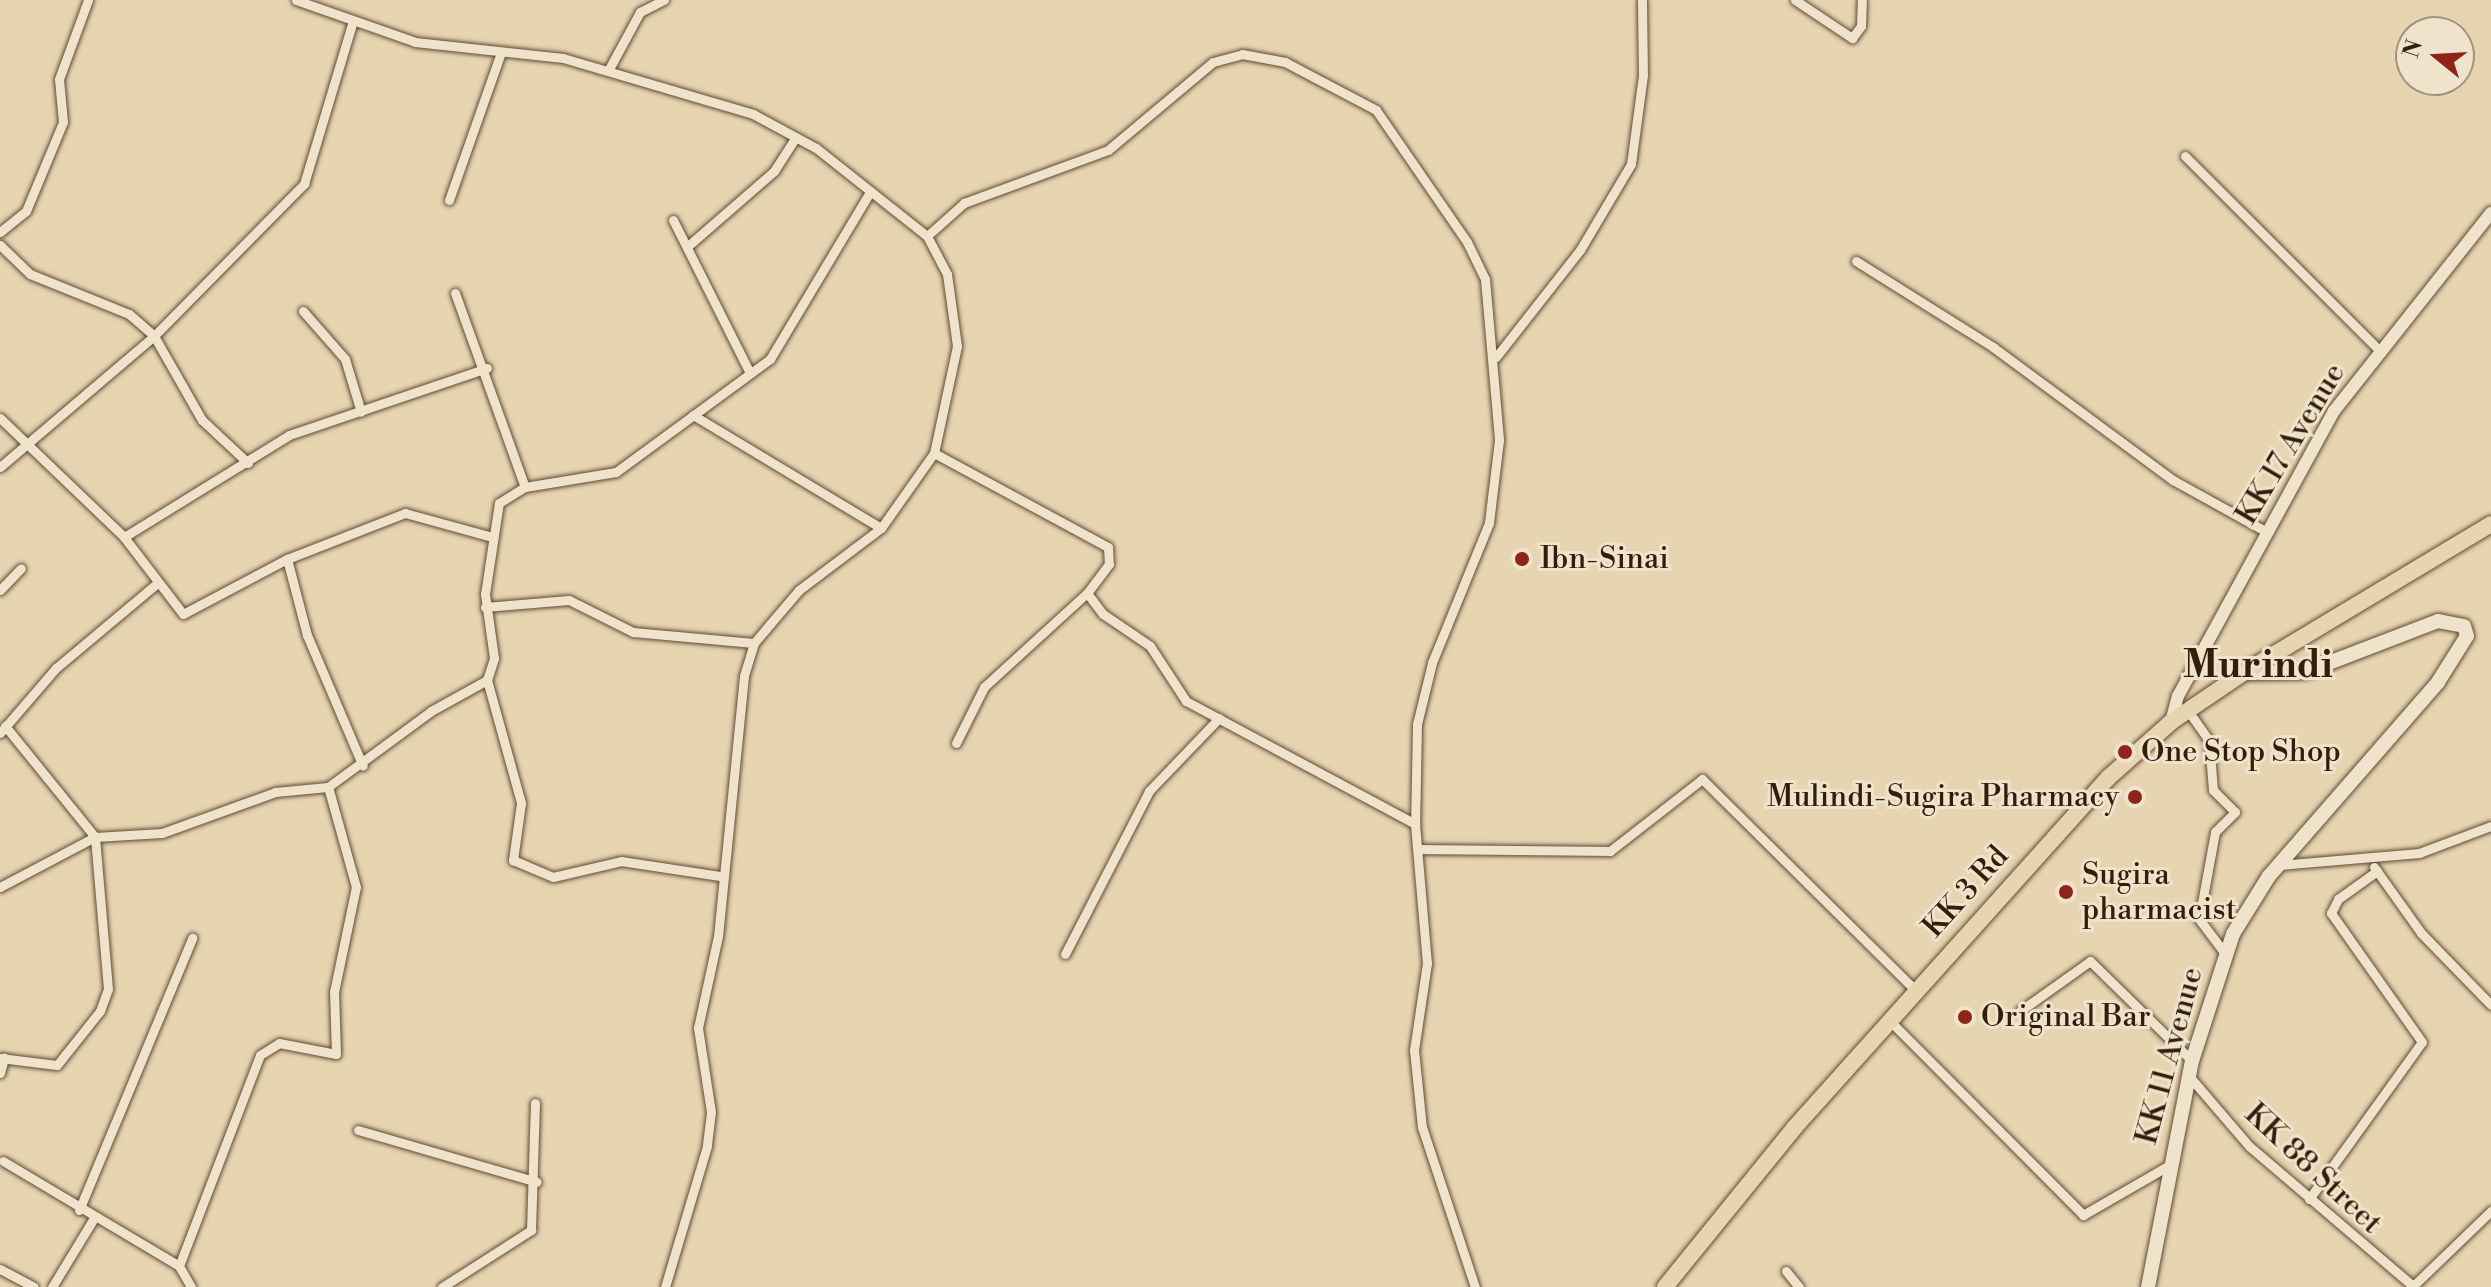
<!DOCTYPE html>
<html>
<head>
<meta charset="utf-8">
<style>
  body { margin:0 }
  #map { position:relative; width:2491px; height:1287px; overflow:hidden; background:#e7d4b1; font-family:"Libre Bodoni",serif }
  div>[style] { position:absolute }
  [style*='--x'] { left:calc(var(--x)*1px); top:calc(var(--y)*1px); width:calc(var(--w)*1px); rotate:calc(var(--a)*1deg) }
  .roads { filter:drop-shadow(0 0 2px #5f4c34) drop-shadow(0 0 2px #5f4c34) }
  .minor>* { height:9px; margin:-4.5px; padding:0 4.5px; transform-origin:4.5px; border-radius:4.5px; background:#efe3cc }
  .tertiary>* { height:12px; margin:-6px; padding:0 6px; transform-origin:6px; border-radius:6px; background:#efe3cc }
  .secondary>* { height:14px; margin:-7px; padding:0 7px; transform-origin:7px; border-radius:7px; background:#efe3cc }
  .trunk>* { height:16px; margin:-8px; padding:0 8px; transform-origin:8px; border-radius:8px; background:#e7d4b1 }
  .dots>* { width:22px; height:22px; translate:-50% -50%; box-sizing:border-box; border:4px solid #efe3cc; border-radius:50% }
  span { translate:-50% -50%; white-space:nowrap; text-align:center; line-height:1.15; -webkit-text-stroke:6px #efe3cc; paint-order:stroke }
  .street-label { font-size:30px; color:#321e0b }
  .poi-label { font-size:30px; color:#321e0b }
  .left { translate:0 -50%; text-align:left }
  .right { translate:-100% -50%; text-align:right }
  .district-label { font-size:38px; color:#321e0b; font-weight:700 }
  .north { position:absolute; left:2395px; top:16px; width:80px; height:80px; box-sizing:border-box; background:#efe3cc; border:2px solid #a3947f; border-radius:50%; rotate:288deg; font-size:22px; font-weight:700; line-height:32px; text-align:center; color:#321e0b }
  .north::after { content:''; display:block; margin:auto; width:28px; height:36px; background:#8f2418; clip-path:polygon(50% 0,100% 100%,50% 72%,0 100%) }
</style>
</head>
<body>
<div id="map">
  <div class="roads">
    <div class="minor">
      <i style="--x:296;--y:0;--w:126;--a:19.4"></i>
      <i style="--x:415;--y:42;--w:149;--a:6.2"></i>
      <i style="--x:563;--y:58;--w:198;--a:16.4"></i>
      <i style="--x:753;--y:114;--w:72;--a:28.4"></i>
      <i style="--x:816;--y:148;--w:142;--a:38.4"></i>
      <i style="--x:927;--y:236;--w:43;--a:62.2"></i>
      <i style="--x:947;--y:274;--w:73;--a:82.1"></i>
      <i style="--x:957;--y:346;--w:109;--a:102.1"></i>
      <i style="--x:934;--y:453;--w:92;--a:125.2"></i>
      <i style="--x:881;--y:528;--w:103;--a:142.9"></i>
      <i style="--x:799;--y:590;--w:45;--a:130.5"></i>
      <i style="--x:770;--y:624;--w:25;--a:130"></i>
      <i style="--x:754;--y:643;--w:34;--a:107"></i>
      <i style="--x:744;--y:676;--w:261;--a:95.7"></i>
      <i style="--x:718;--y:936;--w:94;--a:102.3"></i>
      <i style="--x:698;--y:1028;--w:85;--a:81.2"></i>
      <i style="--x:711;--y:1112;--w:34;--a:97"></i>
      <i style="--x:707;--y:1146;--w:147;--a:106.6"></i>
      <i style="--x:1795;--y:0;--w:69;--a:33.7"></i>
      <i style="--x:1852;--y:38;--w:15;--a:-53"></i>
      <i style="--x:1861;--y:26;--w:26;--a:-88"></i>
      <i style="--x:609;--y:69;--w:65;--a:-61.5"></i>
      <i style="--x:640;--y:12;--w:27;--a:-27"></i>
      <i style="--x:2185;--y:156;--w:274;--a:45"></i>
      <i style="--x:449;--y:200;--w:154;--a:-70.6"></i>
      <i style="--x:673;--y:220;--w:171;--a:63.3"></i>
      <i style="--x:0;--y:232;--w:33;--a:-39"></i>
      <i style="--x:26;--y:211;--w:96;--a:-67.4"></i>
      <i style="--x:63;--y:122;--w:43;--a:-95.3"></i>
      <i style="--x:59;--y:79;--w:84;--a:-69.8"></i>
      <i style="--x:927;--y:236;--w:50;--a:-41.7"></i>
      <i style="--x:964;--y:203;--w:153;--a:-20.2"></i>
      <i style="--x:1108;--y:150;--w:137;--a:-40"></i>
      <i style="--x:1213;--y:62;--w:30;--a:-15"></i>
      <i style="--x:1242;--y:54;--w:44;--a:10.5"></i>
      <i style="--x:1285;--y:62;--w:103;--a:27.8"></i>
      <i style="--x:1376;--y:110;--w:160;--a:55.4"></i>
      <i style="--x:1467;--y:242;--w:41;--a:64.1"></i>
      <i style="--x:1485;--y:279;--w:162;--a:85"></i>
      <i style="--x:1499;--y:440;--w:84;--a:96.9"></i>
      <i style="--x:1489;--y:523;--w:151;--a:112.2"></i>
      <i style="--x:1432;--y:663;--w:63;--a:103.8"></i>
      <i style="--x:1417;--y:724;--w:100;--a:91.1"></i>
      <i style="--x:1415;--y:824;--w:140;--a:85.1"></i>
      <i style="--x:1427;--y:963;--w:88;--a:98.5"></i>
      <i style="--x:1414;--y:1050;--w:77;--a:84.1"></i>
      <i style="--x:1422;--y:1127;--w:169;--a:71.7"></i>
      <i style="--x:0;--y:245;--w:42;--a:44"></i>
      <i style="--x:30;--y:274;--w:107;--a:22"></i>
      <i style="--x:129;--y:314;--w:33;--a:41"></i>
      <i style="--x:154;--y:336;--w:97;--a:60.3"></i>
      <i style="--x:202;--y:420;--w:63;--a:43.1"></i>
      <i style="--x:689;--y:245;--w:113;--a:-41"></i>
      <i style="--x:774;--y:171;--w:40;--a:-57.1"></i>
      <i style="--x:1856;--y:261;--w:162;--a:32.1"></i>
      <i style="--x:1993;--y:347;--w:224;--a:36.5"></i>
      <i style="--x:2173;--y:480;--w:107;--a:29"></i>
      <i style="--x:455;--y:293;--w:206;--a:70.2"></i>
      <i style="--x:303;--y:311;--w:64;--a:48.8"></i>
      <i style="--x:345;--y:359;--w:55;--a:73.2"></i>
      <i style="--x:1496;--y:357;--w:136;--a:-51.9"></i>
      <i style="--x:1580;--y:250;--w:100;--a:-59.3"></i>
      <i style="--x:1631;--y:164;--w:90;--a:-82.3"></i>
      <i style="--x:1643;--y:75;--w:75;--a:-90.8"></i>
      <i style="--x:693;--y:415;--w:219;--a:31"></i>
      <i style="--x:0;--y:418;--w:172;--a:43.8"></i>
      <i style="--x:124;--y:537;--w:97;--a:52.5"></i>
      <i style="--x:183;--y:614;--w:118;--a:-27.9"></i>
      <i style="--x:287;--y:559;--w:127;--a:-21.3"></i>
      <i style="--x:405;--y:513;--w:90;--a:15.4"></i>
      <i style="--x:934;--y:453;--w:198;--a:28.4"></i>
      <i style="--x:1108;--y:547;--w:17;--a:87"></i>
      <i style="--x:1109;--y:564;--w:36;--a:127"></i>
      <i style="--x:1087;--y:593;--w:26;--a:53"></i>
      <i style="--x:1103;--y:614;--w:57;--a:34.2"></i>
      <i style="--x:1150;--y:646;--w:66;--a:56.8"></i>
      <i style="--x:1186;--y:701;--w:260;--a:28.2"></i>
      <i style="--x:0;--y:467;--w:202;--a:-40.4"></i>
      <i style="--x:154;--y:336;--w:214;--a:-45.4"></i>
      <i style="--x:304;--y:184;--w:170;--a:-73.3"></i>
      <i style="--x:124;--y:537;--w:194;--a:-31.7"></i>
      <i style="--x:289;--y:435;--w:209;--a:-18.7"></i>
      <i style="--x:287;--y:559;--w:79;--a:75.3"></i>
      <i style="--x:307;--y:635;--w:142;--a:66.9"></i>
      <i style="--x:0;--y:590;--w:30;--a:-46"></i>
      <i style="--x:485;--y:607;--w:84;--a:-4.8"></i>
      <i style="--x:569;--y:600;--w:72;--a:26.6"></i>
      <i style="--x:633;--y:632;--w:121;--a:5.2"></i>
      <i style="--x:487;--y:680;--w:128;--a:74.5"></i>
      <i style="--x:521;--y:803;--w:58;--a:98"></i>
      <i style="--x:513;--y:860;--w:43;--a:23"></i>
      <i style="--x:553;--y:877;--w:70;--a:-13.2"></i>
      <i style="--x:621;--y:861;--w:100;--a:8.6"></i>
      <i style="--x:2189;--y:712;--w:35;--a:55"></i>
      <i style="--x:2209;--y:741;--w:49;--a:85.3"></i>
      <i style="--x:2213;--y:790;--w:31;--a:45"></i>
      <i style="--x:2235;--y:812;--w:28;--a:135"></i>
      <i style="--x:2215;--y:832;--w:88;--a:100.4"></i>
      <i style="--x:2199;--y:919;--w:41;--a:52.9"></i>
      <i style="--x:0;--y:733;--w:86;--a:-49.3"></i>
      <i style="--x:56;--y:668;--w:129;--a:-40"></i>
      <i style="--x:956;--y:743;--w:63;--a:-63.4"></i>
      <i style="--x:984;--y:687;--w:139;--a:-42.4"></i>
      <i style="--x:1420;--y:849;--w:190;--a:0.6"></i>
      <i style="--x:1610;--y:851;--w:117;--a:-38"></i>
      <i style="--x:1702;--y:779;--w:300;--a:44.7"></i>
      <i style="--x:2279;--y:865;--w:141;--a:-4.9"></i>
      <i style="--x:2419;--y:853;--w:77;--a:-20.6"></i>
      <i style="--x:2374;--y:867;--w:81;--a:54.5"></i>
      <i style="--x:2421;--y:933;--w:100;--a:45.8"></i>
      <i style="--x:0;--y:887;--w:107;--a:-27.8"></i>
      <i style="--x:95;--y:837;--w:67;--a:-3.4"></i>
      <i style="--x:162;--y:833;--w:120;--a:-19.9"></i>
      <i style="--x:275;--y:792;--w:53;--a:-5.4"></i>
      <i style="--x:328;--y:787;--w:128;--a:-36.4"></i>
      <i style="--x:431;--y:711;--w:64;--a:-29"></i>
      <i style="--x:487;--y:680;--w:23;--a:-72"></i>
      <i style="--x:494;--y:658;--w:65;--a:-98"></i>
      <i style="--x:485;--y:594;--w:92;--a:-81.3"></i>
      <i style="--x:499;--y:503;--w:31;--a:-32"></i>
      <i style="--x:525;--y:487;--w:92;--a:-9.4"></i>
      <i style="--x:616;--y:472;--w:191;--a:-36.3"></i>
      <i style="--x:770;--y:359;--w:195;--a:-59.1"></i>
      <i style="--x:1065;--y:954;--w:183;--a:-62.7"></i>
      <i style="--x:1149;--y:791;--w:101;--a:-46.2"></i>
      <i style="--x:2020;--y:1011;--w:86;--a:-35.5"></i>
      <i style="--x:2090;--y:961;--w:143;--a:44.4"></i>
      <i style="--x:1890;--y:1021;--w:274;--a:45.1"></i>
      <i style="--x:2083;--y:1215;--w:98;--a:-30"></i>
      <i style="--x:0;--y:1058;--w:57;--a:7"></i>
      <i style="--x:57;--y:1065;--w:69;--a:-51.5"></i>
      <i style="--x:100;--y:1011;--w:23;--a:-70"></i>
      <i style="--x:108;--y:989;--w:153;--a:-94.9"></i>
      <i style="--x:95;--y:837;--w:143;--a:-129"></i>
      <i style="--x:0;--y:1073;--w:16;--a:-75"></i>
      <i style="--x:2189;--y:1076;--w:92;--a:49.4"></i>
      <i style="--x:2249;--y:1146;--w:216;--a:40.5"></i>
      <i style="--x:358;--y:1130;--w:186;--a:16.2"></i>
      <i style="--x:3;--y:1161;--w:205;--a:30.8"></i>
      <i style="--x:179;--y:1266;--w:24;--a:60"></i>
      <i style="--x:2309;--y:1199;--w:193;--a:-54.3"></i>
      <i style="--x:2422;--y:1042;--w:158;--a:-125.2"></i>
      <i style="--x:2331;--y:913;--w:16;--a:-63"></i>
      <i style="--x:2338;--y:899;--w:48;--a:-35.7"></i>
      <i style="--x:79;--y:1210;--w:295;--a:-67.4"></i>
      <i style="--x:179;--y:1266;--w:226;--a:-69"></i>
      <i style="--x:260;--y:1055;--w:22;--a:-32"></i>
      <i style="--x:279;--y:1043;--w:58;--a:10.9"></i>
      <i style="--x:336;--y:1054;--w:62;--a:-91.8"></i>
      <i style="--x:334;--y:992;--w:107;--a:-78.2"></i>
      <i style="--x:356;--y:887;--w:104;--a:-105.6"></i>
      <i style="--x:0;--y:1269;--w:38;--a:28"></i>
      <i style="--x:1786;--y:1271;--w:21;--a:51"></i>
      <i style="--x:52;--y:1287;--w:81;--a:-58.7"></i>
      <i style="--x:442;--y:1287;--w:106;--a:-32.6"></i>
      <i style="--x:531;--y:1230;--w:127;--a:-88.2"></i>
      <i style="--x:2412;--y:1287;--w:110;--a:-43.9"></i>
    </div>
    <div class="tertiary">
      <i style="--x:2171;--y:722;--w:27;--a:-75"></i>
      <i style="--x:2178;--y:696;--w:325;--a:-61.3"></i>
      <i style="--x:2334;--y:411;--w:253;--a:-51.6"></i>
    </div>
    <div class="secondary">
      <i style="--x:2148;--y:1287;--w:230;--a:-79"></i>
      <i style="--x:2192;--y:1061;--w:133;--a:-72.1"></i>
      <i style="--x:2233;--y:934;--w:68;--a:-58.2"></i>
      <i style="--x:2269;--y:876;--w:257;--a:-48.9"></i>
      <i style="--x:2438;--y:682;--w:54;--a:-57.8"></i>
      <i style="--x:2467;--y:636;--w:10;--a:-107"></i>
      <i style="--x:2464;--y:626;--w:26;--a:-169"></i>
      <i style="--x:2438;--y:621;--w:142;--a:159"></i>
      <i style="--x:2305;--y:672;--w:62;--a:179.1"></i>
    </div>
    <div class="trunk">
      <i style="--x:1665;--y:1287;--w:206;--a:-50.9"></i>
      <i style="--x:1795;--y:1127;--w:469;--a:-48.1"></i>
      <i style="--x:2108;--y:778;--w:84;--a:-41.6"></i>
      <i style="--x:2171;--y:722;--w:87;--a:-34.2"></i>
      <i style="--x:2243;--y:673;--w:289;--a:-31"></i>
    </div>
  </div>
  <div class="dots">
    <i style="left:1522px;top:559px;background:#8f2418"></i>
    <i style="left:2125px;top:752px;background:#8f2418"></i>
    <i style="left:2135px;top:797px;background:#8f2418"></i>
    <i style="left:2066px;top:892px;background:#8f2418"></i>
    <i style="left:1965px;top:1017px;background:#8f2418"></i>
  </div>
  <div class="street-label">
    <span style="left:2291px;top:444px;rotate:-59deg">KK 17 Avenue</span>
    <span style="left:1966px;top:892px;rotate:-48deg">KK 3 Rd</span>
    <span style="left:2170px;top:1056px;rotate:-75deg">KK 11 Avenue</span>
    <span style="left:2313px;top:1169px;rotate:43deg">KK 88 Street</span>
  </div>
  <div class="poi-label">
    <span class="left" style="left:1540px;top:559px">Ibn-Sinai</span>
    <span class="left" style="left:2141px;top:752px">One Stop Shop</span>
    <span class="right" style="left:2119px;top:797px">Mulindi-Sugira Pharmacy</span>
    <span class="left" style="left:2082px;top:892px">Sugira<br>pharmacist</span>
    <span class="left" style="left:1981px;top:1017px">Original Bar</span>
  </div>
  <div class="district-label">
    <span style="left:2258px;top:666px">Murindi</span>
  </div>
  <div class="north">N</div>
</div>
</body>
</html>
